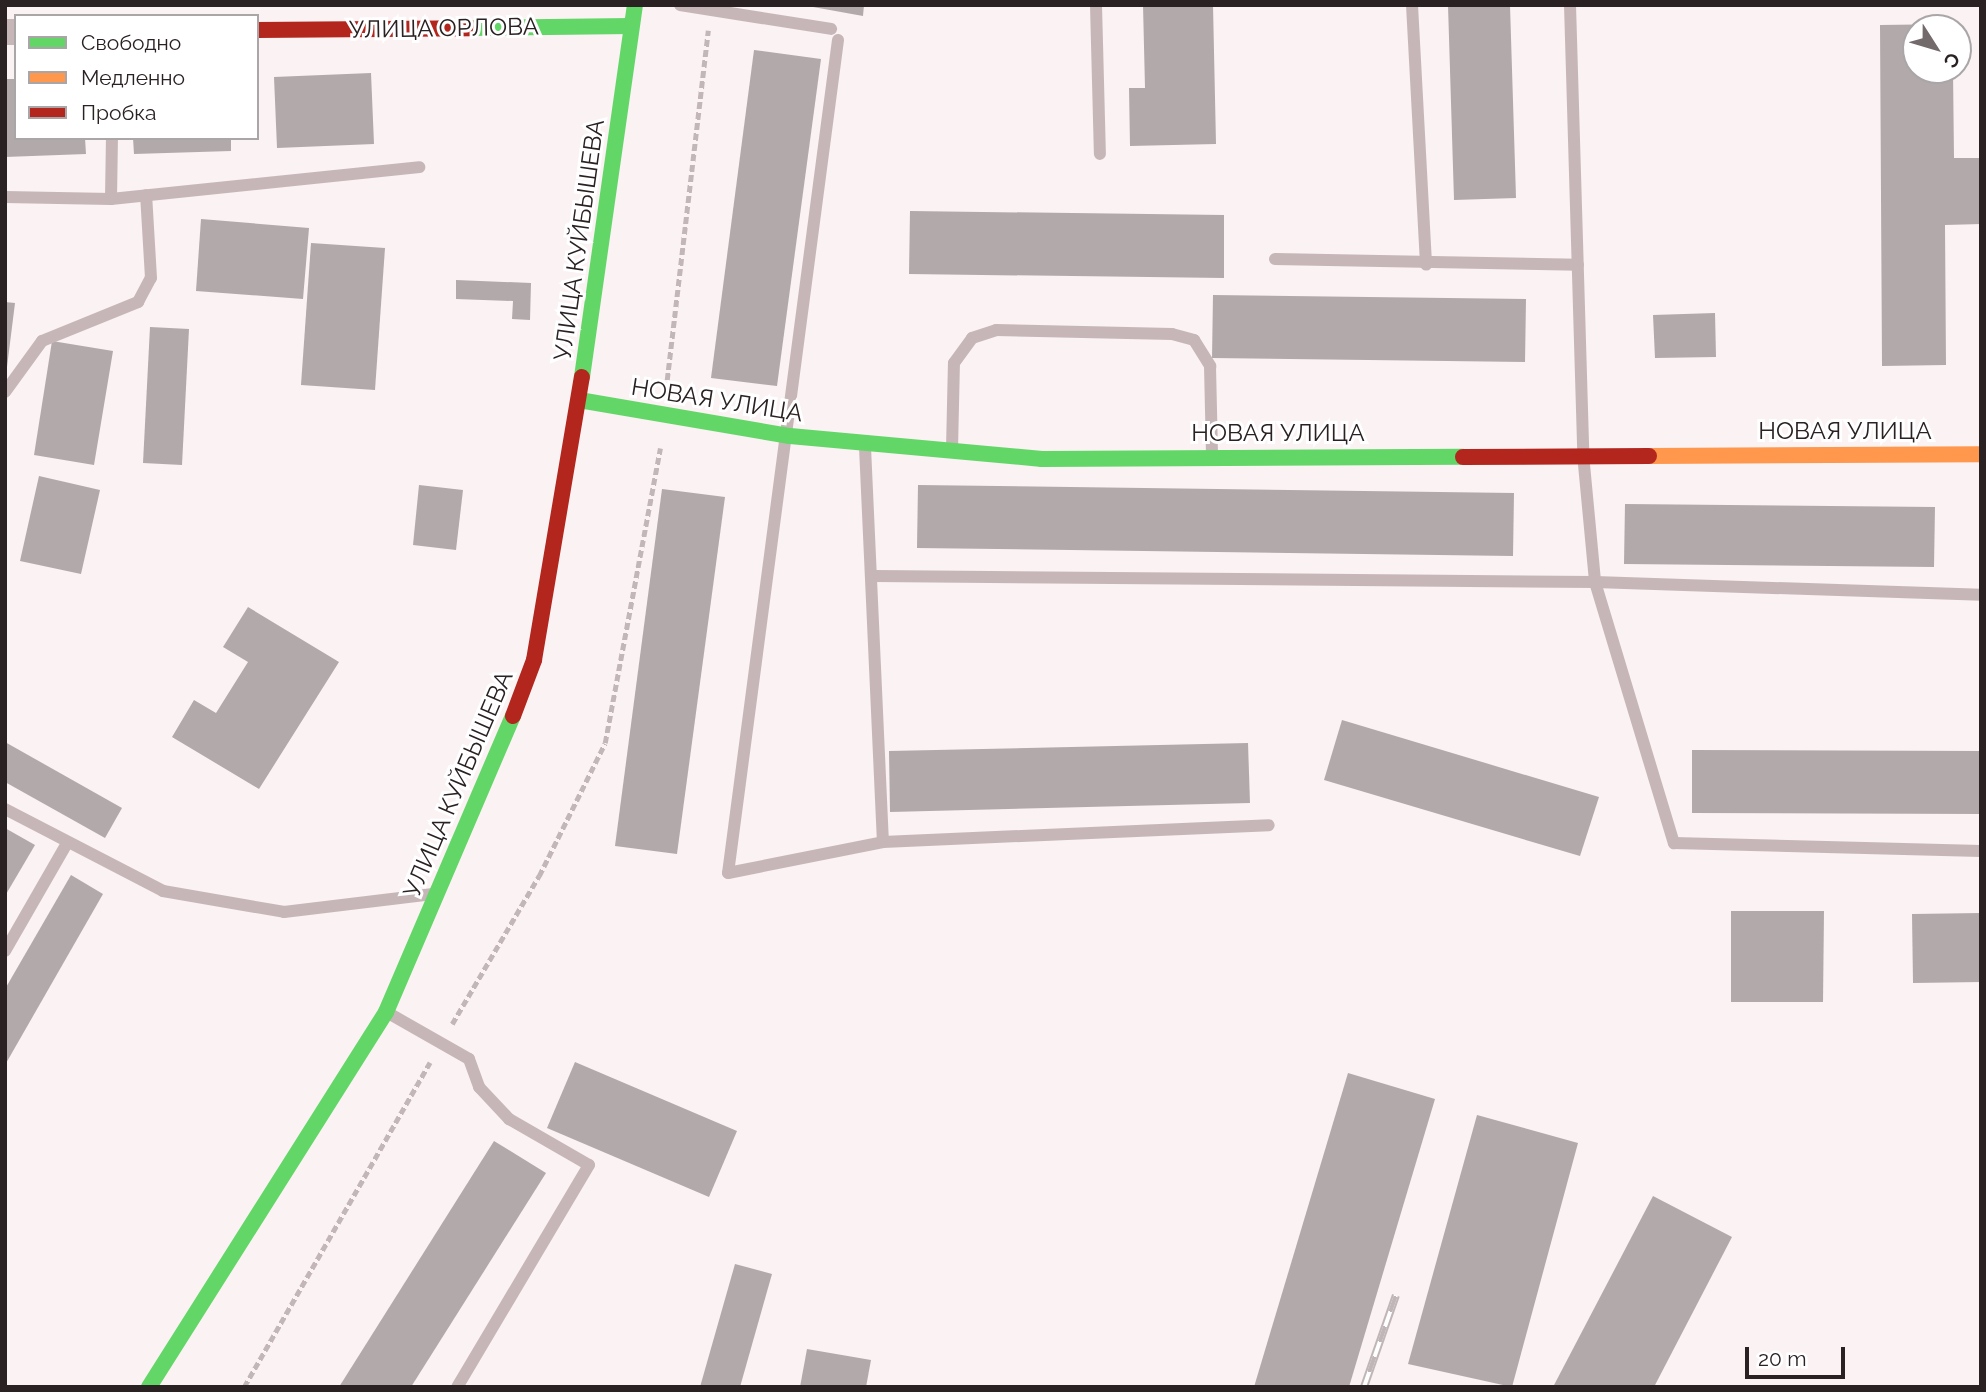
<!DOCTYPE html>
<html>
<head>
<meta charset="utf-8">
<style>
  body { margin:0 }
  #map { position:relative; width:1986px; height:1392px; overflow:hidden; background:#faf2f3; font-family:Raleway,sans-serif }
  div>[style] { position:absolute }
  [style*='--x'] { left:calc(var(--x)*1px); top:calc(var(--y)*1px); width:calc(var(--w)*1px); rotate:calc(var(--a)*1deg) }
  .building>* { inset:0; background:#b2a9ab }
  .path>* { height:4.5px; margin-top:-2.25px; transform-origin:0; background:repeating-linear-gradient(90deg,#c3b6b8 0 7px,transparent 0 10.5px) }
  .lane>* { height:12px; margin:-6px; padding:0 6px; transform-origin:6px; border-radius:6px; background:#c7b6b8 }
  .street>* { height:26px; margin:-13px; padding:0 13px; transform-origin:13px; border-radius:13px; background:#c7b6b8 }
  .fast>* { height:16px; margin:-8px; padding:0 8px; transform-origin:8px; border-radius:8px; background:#63d668 }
  .slow>* { height:16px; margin:-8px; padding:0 8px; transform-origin:8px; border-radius:8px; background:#ff974d }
  .jam>* { height:16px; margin:-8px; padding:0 8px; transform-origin:8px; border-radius:8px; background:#b3261e }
  .rail>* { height:8px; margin-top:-4px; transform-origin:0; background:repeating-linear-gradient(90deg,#fff 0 16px,#c0b6b7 0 32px); box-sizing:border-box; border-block:2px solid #c0b6b7 }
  span { translate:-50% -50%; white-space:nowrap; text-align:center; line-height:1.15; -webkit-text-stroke:6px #fff; paint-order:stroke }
  .street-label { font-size:24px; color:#2a2122 }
  .frame { position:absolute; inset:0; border:7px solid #2a2122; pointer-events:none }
  .legend { position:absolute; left:14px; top:14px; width:245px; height:126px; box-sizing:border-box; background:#fff; border:2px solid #aaa6a7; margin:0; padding:9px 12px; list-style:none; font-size:21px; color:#2a2122 }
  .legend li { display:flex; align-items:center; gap:14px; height:35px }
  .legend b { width:35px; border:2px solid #aaa6a7 }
  .north { position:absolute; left:1902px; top:14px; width:70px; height:70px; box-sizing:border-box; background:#fff; border:2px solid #aaa6a7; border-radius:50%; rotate:127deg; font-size:19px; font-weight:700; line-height:28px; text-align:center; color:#2a2122 }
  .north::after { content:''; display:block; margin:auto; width:24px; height:32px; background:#736a6b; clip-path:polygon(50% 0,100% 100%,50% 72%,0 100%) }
  .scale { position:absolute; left:1745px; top:1347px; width:100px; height:32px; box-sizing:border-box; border:4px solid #2a2122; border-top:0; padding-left:9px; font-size:21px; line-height:24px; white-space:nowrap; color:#2a2122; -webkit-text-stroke:5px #fff; paint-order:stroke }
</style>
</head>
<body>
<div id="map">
  <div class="building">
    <i style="clip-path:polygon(802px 5px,864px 5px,863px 16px)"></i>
    <i style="clip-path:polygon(1143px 5px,1213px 5px,1216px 144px,1130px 146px,1129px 88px,1145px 88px)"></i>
    <i style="clip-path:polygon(1448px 5px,1510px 5px,1516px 198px,1454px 200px)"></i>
    <i style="clip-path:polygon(1953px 24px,1916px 28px,1916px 70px,1953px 70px,1954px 158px,1981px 158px,1981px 224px,1945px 225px,1946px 365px,1882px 366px,1880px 25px)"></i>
    <i style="clip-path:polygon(754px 50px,821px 59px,777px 386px,711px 378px)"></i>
    <i style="clip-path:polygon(371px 73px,374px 144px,277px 148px,274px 77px)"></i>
    <i style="clip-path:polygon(5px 79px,16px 79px,16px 138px,85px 138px,86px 154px,5px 157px)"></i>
    <i style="clip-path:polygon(133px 138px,231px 138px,231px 151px,134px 154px)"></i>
    <i style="clip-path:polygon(910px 211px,1224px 215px,1224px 278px,909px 274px)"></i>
    <i style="clip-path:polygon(201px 219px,309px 228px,303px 299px,196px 291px)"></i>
    <i style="clip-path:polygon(311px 243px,385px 248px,375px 390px,301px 385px)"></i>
    <i style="clip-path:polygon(456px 280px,531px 283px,530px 320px,512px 319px,513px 301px,456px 299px)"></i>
    <i style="clip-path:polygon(1213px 295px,1526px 299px,1525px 362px,1212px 358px)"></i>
    <i style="clip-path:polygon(5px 302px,15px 303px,7px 367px,5px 366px)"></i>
    <i style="clip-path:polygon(1715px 313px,1716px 357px,1655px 358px,1653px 315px)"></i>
    <i style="clip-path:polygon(150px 327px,189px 329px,182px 465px,143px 463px)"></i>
    <i style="clip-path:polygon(52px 341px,113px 351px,94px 465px,34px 455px)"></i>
    <i style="clip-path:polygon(39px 476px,100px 490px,81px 574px,20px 561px)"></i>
    <i style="clip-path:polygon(419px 485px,463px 490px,456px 550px,413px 545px)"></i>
    <i style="clip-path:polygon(918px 485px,1514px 493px,1513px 556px,917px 548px)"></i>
    <i style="clip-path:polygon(662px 489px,725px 497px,677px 854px,615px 846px)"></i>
    <i style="clip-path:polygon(1625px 504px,1935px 507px,1934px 567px,1624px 564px)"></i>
    <i style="clip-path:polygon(248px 607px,339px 662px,259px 789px,172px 737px,194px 700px,216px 713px,248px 662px,223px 647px)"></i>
    <i style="clip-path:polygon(1342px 720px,1599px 797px,1580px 856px,1324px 780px)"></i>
    <i style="clip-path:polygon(5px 742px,122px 808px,105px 838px,5px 782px)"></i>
    <i style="clip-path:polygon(1248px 743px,1250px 803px,890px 812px,889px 751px)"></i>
    <i style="clip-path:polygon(1692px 750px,1981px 751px,1981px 814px,1692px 813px)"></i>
    <i style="clip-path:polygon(5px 828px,35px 845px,5px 896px)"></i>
    <i style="clip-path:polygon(71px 875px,103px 894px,5px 1065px,5px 989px)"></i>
    <i style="clip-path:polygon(1731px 911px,1824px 911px,1823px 1002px,1731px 1002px)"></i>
    <i style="clip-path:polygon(1981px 913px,1981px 982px,1913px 983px,1912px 914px)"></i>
    <i style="clip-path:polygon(575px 1062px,737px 1131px,709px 1197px,547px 1128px)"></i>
    <i style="clip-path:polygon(1348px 1073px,1435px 1099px,1349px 1387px,1254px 1387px)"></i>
    <i style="clip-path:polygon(1477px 1115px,1578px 1143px,1512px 1387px,1408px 1364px)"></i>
    <i style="clip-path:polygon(494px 1141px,546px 1173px,411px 1387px,339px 1387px)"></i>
    <i style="clip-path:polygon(1653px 1196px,1732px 1237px,1654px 1387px,1553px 1387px)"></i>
    <i style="clip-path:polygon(735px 1264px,772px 1274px,740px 1387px,700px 1387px)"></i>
    <i style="clip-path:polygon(807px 1349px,871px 1360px,866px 1387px,800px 1387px)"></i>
  </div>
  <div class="path">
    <i style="--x:667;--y:380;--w:352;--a:-83.3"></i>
    <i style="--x:452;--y:1024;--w:172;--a:-59.6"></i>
    <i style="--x:539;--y:876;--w:148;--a:-63.6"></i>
    <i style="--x:605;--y:743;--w:300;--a:-79.4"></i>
    <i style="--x:244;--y:1387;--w:374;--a:-60.2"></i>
  </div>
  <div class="lane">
    <i style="--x:680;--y:5;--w:153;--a:9"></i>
    <i style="--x:1096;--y:5;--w:149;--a:88.5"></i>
    <i style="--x:1412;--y:5;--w:260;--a:86.9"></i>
    <i style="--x:1570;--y:5;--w:449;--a:88.3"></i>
    <i style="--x:1583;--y:454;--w:129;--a:84.6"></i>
    <i style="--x:1595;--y:582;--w:386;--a:1.9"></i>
    <i style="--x:838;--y:40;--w:840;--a:97.52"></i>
    <i style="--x:728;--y:873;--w:158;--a:-11.3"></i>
    <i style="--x:5;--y:197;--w:106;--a:1.1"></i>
    <i style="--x:111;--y:199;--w:61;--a:-89.1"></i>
    <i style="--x:111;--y:199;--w:310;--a:-5.9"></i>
    <i style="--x:1275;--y:259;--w:303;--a:1.1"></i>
    <i style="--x:5;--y:392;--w:63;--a:-54"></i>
    <i style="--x:42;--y:341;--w:104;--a:-22.1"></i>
    <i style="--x:138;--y:302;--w:27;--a:-62"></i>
    <i style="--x:151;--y:278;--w:83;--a:-93.4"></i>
    <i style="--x:865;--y:447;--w:395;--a:87.4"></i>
    <i style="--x:883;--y:842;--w:386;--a:-2.5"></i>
    <i style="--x:952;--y:449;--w:86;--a:-88.7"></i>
    <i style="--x:954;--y:363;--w:31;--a:-54"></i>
    <i style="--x:972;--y:338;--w:25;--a:-18"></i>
    <i style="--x:996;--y:330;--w:176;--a:1.3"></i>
    <i style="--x:1172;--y:334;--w:23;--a:15"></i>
    <i style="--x:1194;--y:340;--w:31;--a:58"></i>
    <i style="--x:1210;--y:366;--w:90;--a:88.7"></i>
    <i style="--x:875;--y:576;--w:720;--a:0.48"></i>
    <i style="--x:1595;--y:582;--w:273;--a:73.2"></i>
    <i style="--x:1674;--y:843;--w:307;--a:1.5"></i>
    <i style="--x:5;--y:809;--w:178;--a:27.4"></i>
    <i style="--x:163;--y:891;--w:123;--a:9.8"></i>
    <i style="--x:284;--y:912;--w:150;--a:-6.9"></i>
    <i style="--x:5;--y:951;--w:122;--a:-60.1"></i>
    <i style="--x:390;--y:1014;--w:91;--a:29.7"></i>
    <i style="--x:469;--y:1059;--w:30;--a:70"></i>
    <i style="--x:479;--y:1087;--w:44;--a:46.8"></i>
    <i style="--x:509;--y:1119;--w:92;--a:29.9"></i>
    <i style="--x:589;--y:1165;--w:258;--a:120.7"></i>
  </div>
  <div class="street">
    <i style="--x:5;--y:32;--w:11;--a:0"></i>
  </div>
  <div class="fast">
    <i style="--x:471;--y:28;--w:160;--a:-0.7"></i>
    <i style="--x:582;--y:377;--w:376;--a:-81.9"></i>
    <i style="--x:579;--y:400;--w:214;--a:9.7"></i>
    <i style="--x:790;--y:436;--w:253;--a:5.2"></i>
    <i style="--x:1042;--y:459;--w:421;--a:-0.3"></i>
    <i style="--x:149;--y:1387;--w:444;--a:-57.7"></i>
    <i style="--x:386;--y:1012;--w:322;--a:-66.8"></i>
  </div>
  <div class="slow">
    <i style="--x:1649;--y:456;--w:332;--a:-0.3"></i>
  </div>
  <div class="jam">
    <i style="--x:257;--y:30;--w:214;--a:-0.5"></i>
    <i style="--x:1463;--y:457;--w:186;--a:-0.3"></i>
    <i style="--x:513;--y:716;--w:60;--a:-69.4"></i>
    <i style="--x:534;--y:660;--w:287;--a:-80.4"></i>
  </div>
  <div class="rail">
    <i style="--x:1364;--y:1387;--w:97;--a:-70.8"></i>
  </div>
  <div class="street-label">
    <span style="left:444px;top:28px;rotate:-1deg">УЛИЦА ОРЛОВА</span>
    <span style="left:579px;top:240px;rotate:-82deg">УЛИЦА КУЙБЫШЕВА</span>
    <span style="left:717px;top:400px;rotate:9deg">НОВАЯ УЛИЦА</span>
    <span style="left:1845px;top:431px">НОВАЯ УЛИЦА</span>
    <span style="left:1278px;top:433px">НОВАЯ УЛИЦА</span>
    <span style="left:458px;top:784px;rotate:-67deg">УЛИЦА КУЙБЫШЕВА</span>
  </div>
  <div class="frame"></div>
  <ul class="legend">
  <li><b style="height:9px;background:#63d668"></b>Свободно</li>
  <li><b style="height:9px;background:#ff974d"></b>Медленно</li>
  <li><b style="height:9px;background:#b3261e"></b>Пробка</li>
  </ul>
  <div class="north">С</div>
  <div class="scale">20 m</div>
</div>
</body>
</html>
